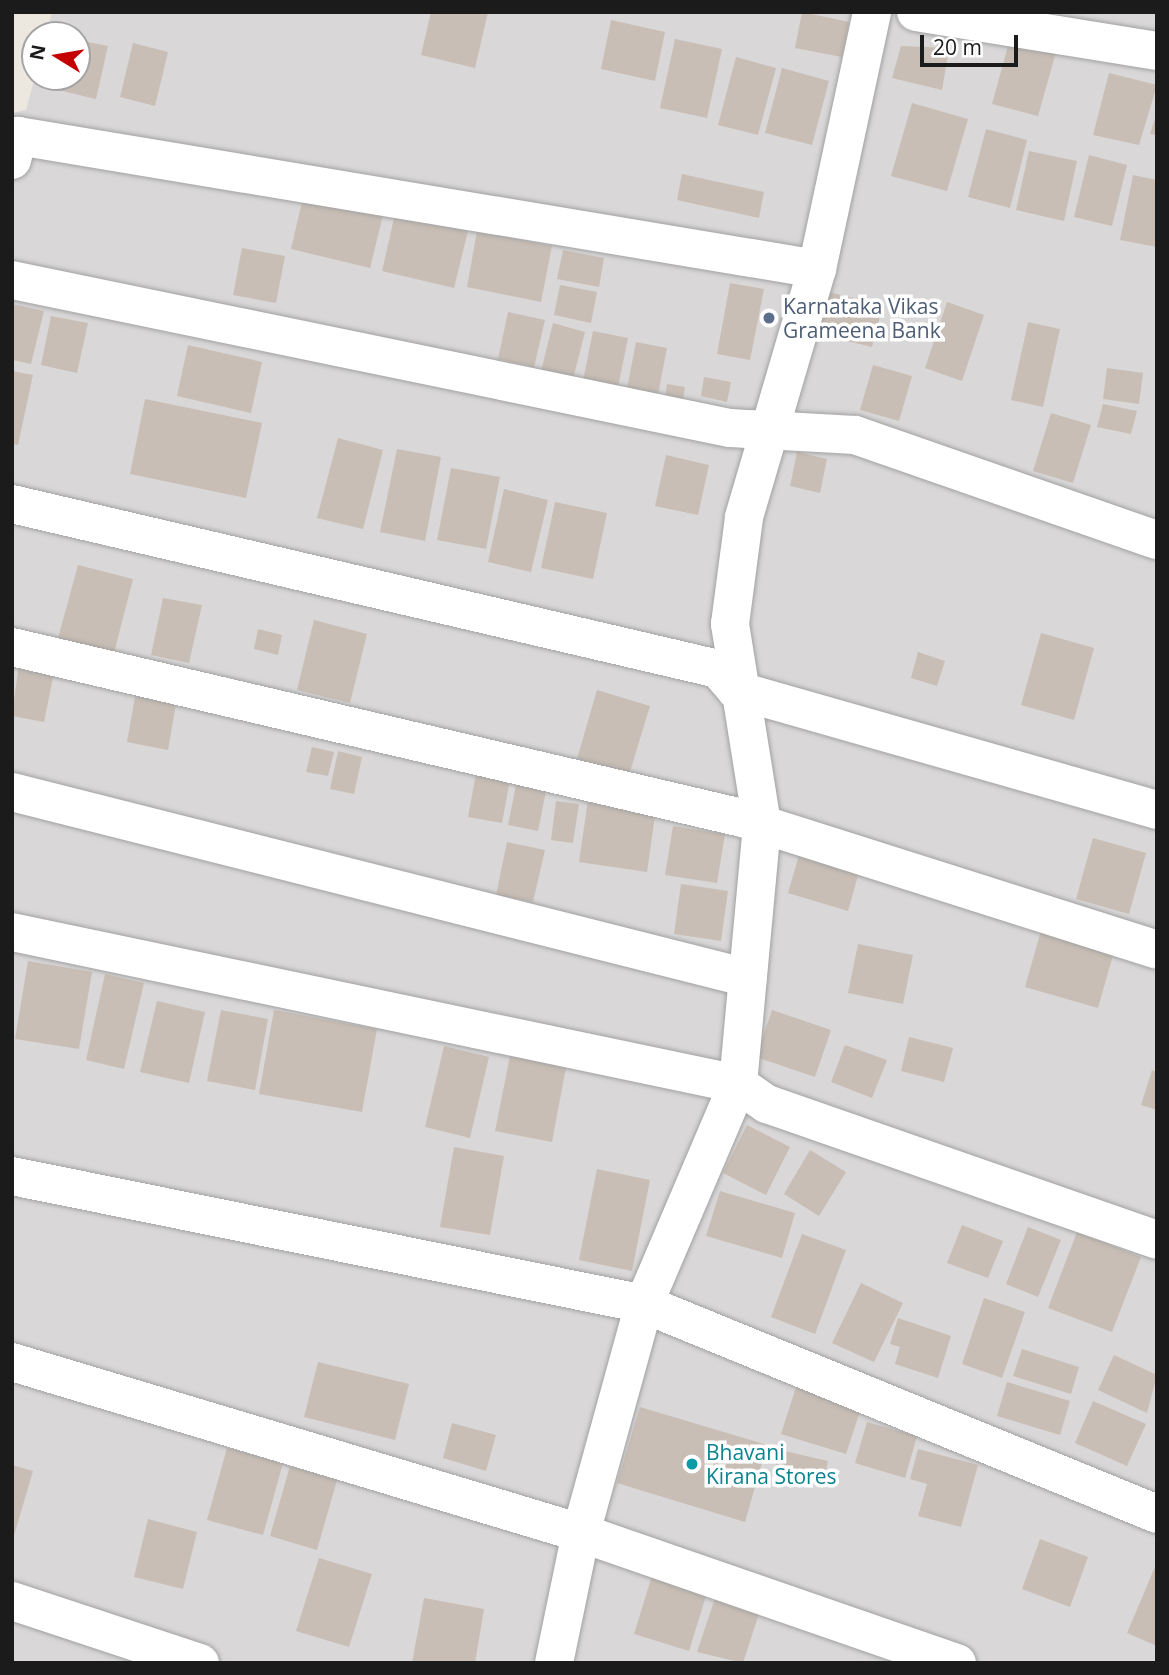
<!DOCTYPE html>
<html>
<head>
<meta charset="utf-8">
<style>
  body { margin:0 }
  #map { position:relative; width:1169px; height:1675px; overflow:hidden; background:#ede8df; font-family:"Open Sans",sans-serif }
  div>[style] { position:absolute }
  [style*='--x'] { left:calc(var(--x)*1px); top:calc(var(--y)*1px); width:calc(var(--w)*1px); rotate:calc(var(--a)*1deg) }
  .residential>* { inset:0; background:#d9d7d7 }
  .building>* { inset:0; background:#c9beb5 }
  .roads { filter:drop-shadow(0 0 2px #a2a2a2) drop-shadow(0 0 2px #a2a2a2) }
  .minor>* { height:38px; margin:-19px; padding:0 19px; transform-origin:19px; border-radius:19px; background:#fff }
  .dots>* { width:19px; height:19px; translate:-50% -50%; box-sizing:border-box; border:4px solid #fff; border-radius:50% }
  span { translate:-50% -50%; white-space:nowrap; text-align:center; line-height:1.15; -webkit-text-stroke:7px #fff; paint-order:stroke }
  .service-label { font-size:21px; color:#4e5e75 }
  .left { translate:0 -50%; text-align:left }
  .culture-label { font-size:21px; color:#0d838f }
  .frame { position:absolute; inset:0; border:14px solid #1b1b1b; pointer-events:none }
  .north { position:absolute; left:21px; top:21px; width:70px; height:70px; box-sizing:border-box; background:#fff; border:2px solid #a4a4a4; border-radius:50%; rotate:281deg; font-size:19px; font-weight:700; line-height:28px; text-align:center; color:#1b1b1b }
  .north::after { content:''; display:block; margin:auto; width:24px; height:32px; background:#c50003; clip-path:polygon(50% 0,100% 100%,50% 72%,0 100%) }
  .scale { position:absolute; left:920px; top:35px; width:98px; height:32px; box-sizing:border-box; border:4px solid #1b1b1b; border-top:0; padding-left:9px; font-size:21px; line-height:24px; white-space:nowrap; color:#1b1b1b; -webkit-text-stroke:5px #fff; paint-order:stroke }
</style>
</head>
<body>
<div id="map">
  <div class="residential">
    <i style="clip-path:polygon(52px 12px,1157px 12px,1157px 1663px,12px 1663px,12px 113px,26px 110px,35px 77px,77px 77px,77px 35px,46px 35px)"></i>
  </div>
  <div class="building">
    <i style="clip-path:polygon(431px 12px,488px 12px,475px 68px,421px 55px)"></i>
    <i style="clip-path:polygon(802px 12px,849px 22px,842px 57px,795px 48px)"></i>
    <i style="clip-path:polygon(611px 20px,665px 32px,655px 81px,601px 69px)"></i>
    <i style="clip-path:polygon(675px 39px,722px 49px,707px 118px,660px 108px)"></i>
    <i style="clip-path:polygon(1010px 39px,1056px 52px,1038px 116px,992px 104px)"></i>
    <i style="clip-path:polygon(77px 40px,108px 46px,96px 99px,58px 90px,61px 77px,77px 77px)"></i>
    <i style="clip-path:polygon(133px 43px,168px 52px,155px 106px,120px 97px)"></i>
    <i style="clip-path:polygon(901px 46px,949px 48px,942px 90px,892px 78px)"></i>
    <i style="clip-path:polygon(736px 57px,776px 68px,758px 135px,718px 125px)"></i>
    <i style="clip-path:polygon(782px 68px,829px 81px,812px 145px,765px 133px)"></i>
    <i style="clip-path:polygon(1109px 73px,1157px 85px,1139px 145px,1093px 135px)"></i>
    <i style="clip-path:polygon(912px 103px,968px 119px,947px 191px,891px 176px)"></i>
    <i style="clip-path:polygon(1157px 112px,1157px 135px,1150px 134px)"></i>
    <i style="clip-path:polygon(986px 129px,1027px 140px,1010px 208px,968px 197px)"></i>
    <i style="clip-path:polygon(1029px 151px,1077px 161px,1064px 221px,1016px 210px)"></i>
    <i style="clip-path:polygon(1089px 155px,1127px 165px,1112px 226px,1074px 217px)"></i>
    <i style="clip-path:polygon(682px 174px,764px 192px,759px 218px,677px 200px)"></i>
    <i style="clip-path:polygon(1133px 175px,1157px 180px,1157px 247px,1120px 240px)"></i>
    <i style="clip-path:polygon(304px 193px,384px 211px,370px 268px,291px 249px)"></i>
    <i style="clip-path:polygon(395px 214px,468px 231px,454px 288px,382px 271px)"></i>
    <i style="clip-path:polygon(477px 231px,552px 246px,541px 302px,467px 287px)"></i>
    <i style="clip-path:polygon(242px 248px,285px 256px,276px 303px,233px 295px)"></i>
    <i style="clip-path:polygon(563px 250px,604px 258px,599px 287px,557px 279px)"></i>
    <i style="clip-path:polygon(730px 283px,764px 289px,750px 360px,717px 354px)"></i>
    <i style="clip-path:polygon(560px 285px,597px 292px,591px 323px,554px 315px)"></i>
    <i style="clip-path:polygon(824px 291px,883px 305px,872px 347px,814px 333px)"></i>
    <i style="clip-path:polygon(947px 302px,984px 315px,962px 381px,925px 368px)"></i>
    <i style="clip-path:polygon(12px 304px,44px 311px,31px 364px,12px 360px)"></i>
    <i style="clip-path:polygon(508px 312px,545px 320px,534px 367px,498px 359px)"></i>
    <i style="clip-path:polygon(51px 316px,88px 323px,77px 373px,41px 365px)"></i>
    <i style="clip-path:polygon(1028px 322px,1060px 329px,1043px 407px,1011px 400px)"></i>
    <i style="clip-path:polygon(553px 323px,585px 332px,572px 383px,540px 375px)"></i>
    <i style="clip-path:polygon(593px 331px,628px 338px,617px 392px,582px 386px)"></i>
    <i style="clip-path:polygon(636px 342px,667px 348px,657px 400px,626px 394px)"></i>
    <i style="clip-path:polygon(188px 345px,262px 362px,251px 413px,177px 396px)"></i>
    <i style="clip-path:polygon(873px 365px,912px 376px,899px 421px,860px 410px)"></i>
    <i style="clip-path:polygon(1107px 368px,1143px 373px,1139px 404px,1103px 399px)"></i>
    <i style="clip-path:polygon(12px 371px,33px 375px,18px 445px,12px 444px)"></i>
    <i style="clip-path:polygon(704px 377px,731px 382px,727px 402px,701px 396px)"></i>
    <i style="clip-path:polygon(667px 384px,685px 387px,682px 406px,664px 403px)"></i>
    <i style="clip-path:polygon(145px 399px,262px 423px,246px 498px,130px 474px)"></i>
    <i style="clip-path:polygon(1103px 404px,1137px 411px,1131px 434px,1097px 427px)"></i>
    <i style="clip-path:polygon(1051px 413px,1091px 425px,1073px 483px,1033px 471px)"></i>
    <i style="clip-path:polygon(338px 438px,383px 450px,363px 529px,317px 518px)"></i>
    <i style="clip-path:polygon(397px 449px,441px 457px,425px 541px,380px 532px)"></i>
    <i style="clip-path:polygon(797px 452px,827px 459px,820px 493px,790px 486px)"></i>
    <i style="clip-path:polygon(666px 455px,709px 465px,698px 515px,655px 506px)"></i>
    <i style="clip-path:polygon(451px 468px,500px 477px,486px 549px,437px 540px)"></i>
    <i style="clip-path:polygon(504px 489px,548px 500px,531px 572px,488px 562px)"></i>
    <i style="clip-path:polygon(555px 502px,607px 513px,593px 579px,541px 568px)"></i>
    <i style="clip-path:polygon(78px 565px,133px 579px,113px 657px,57px 642px)"></i>
    <i style="clip-path:polygon(163px 598px,202px 605px,189px 663px,151px 655px)"></i>
    <i style="clip-path:polygon(314px 620px,367px 634px,350px 703px,297px 690px)"></i>
    <i style="clip-path:polygon(258px 629px,282px 635px,278px 655px,254px 649px)"></i>
    <i style="clip-path:polygon(1041px 633px,1094px 648px,1074px 720px,1021px 705px)"></i>
    <i style="clip-path:polygon(918px 652px,945px 661px,937px 686px,911px 678px)"></i>
    <i style="clip-path:polygon(20px 656px,56px 663px,44px 722px,12px 716px)"></i>
    <i style="clip-path:polygon(597px 690px,650px 706px,629px 775px,577px 759px)"></i>
    <i style="clip-path:polygon(136px 691px,177px 698px,168px 750px,127px 742px)"></i>
    <i style="clip-path:polygon(312px 747px,334px 752px,328px 776px,306px 772px)"></i>
    <i style="clip-path:polygon(338px 751px,362px 757px,354px 794px,330px 789px)"></i>
    <i style="clip-path:polygon(477px 768px,511px 774px,502px 823px,468px 817px)"></i>
    <i style="clip-path:polygon(518px 775px,548px 781px,538px 831px,508px 825px)"></i>
    <i style="clip-path:polygon(588px 800px,656px 809px,647px 872px,579px 862px)"></i>
    <i style="clip-path:polygon(556px 801px,579px 804px,573px 843px,551px 840px)"></i>
    <i style="clip-path:polygon(673px 826px,725px 834px,717px 883px,665px 875px)"></i>
    <i style="clip-path:polygon(1093px 838px,1146px 853px,1129px 914px,1076px 899px)"></i>
    <i style="clip-path:polygon(803px 841px,863px 858px,848px 911px,788px 893px)"></i>
    <i style="clip-path:polygon(507px 842px,545px 850px,533px 902px,496px 895px)"></i>
    <i style="clip-path:polygon(681px 884px,728px 891px,721px 941px,674px 934px)"></i>
    <i style="clip-path:polygon(1042px 927px,1115px 948px,1098px 1008px,1025px 987px)"></i>
    <i style="clip-path:polygon(858px 944px,913px 955px,903px 1004px,848px 993px)"></i>
    <i style="clip-path:polygon(28px 961px,92px 972px,79px 1049px,15px 1039px)"></i>
    <i style="clip-path:polygon(105px 974px,144px 983px,124px 1069px,86px 1060px)"></i>
    <i style="clip-path:polygon(157px 1001px,205px 1012px,189px 1083px,140px 1072px)"></i>
    <i style="clip-path:polygon(221px 1010px,268px 1019px,255px 1090px,207px 1081px)"></i>
    <i style="clip-path:polygon(274px 1010px,377px 1029px,362px 1112px,259px 1094px)"></i>
    <i style="clip-path:polygon(772px 1010px,831px 1030px,815px 1077px,756px 1057px)"></i>
    <i style="clip-path:polygon(909px 1037px,953px 1048px,944px 1082px,901px 1071px)"></i>
    <i style="clip-path:polygon(845px 1045px,887px 1060px,872px 1098px,831px 1082px)"></i>
    <i style="clip-path:polygon(444px 1046px,489px 1057px,470px 1138px,425px 1127px)"></i>
    <i style="clip-path:polygon(511px 1051px,567px 1062px,552px 1142px,495px 1131px)"></i>
    <i style="clip-path:polygon(1152px 1070px,1157px 1072px,1157px 1110px,1141px 1105px)"></i>
    <i style="clip-path:polygon(747px 1125px,790px 1147px,766px 1195px,723px 1173px)"></i>
    <i style="clip-path:polygon(454px 1147px,504px 1156px,490px 1235px,440px 1227px)"></i>
    <i style="clip-path:polygon(810px 1150px,846px 1172px,819px 1216px,784px 1194px)"></i>
    <i style="clip-path:polygon(597px 1169px,650px 1180px,632px 1271px,579px 1260px)"></i>
    <i style="clip-path:polygon(720px 1191px,795px 1213px,782px 1258px,706px 1236px)"></i>
    <i style="clip-path:polygon(962px 1225px,1003px 1241px,988px 1278px,947px 1263px)"></i>
    <i style="clip-path:polygon(1028px 1227px,1061px 1240px,1038px 1297px,1006px 1284px)"></i>
    <i style="clip-path:polygon(1077px 1232px,1141px 1257px,1112px 1332px,1048px 1308px)"></i>
    <i style="clip-path:polygon(802px 1234px,846px 1250px,815px 1334px,771px 1317px)"></i>
    <i style="clip-path:polygon(861px 1283px,903px 1303px,874px 1362px,832px 1343px)"></i>
    <i style="clip-path:polygon(984px 1298px,1025px 1312px,1002px 1378px,962px 1364px)"></i>
    <i style="clip-path:polygon(898px 1318px,951px 1336px,938px 1378px,895px 1364px,900px 1347px,890px 1344px)"></i>
    <i style="clip-path:polygon(1022px 1349px,1079px 1367px,1071px 1394px,1013px 1376px)"></i>
    <i style="clip-path:polygon(1114px 1355px,1157px 1375px,1147px 1413px,1098px 1390px)"></i>
    <i style="clip-path:polygon(318px 1362px,409px 1384px,395px 1440px,304px 1417px)"></i>
    <i style="clip-path:polygon(1007px 1382px,1070px 1401px,1060px 1435px,997px 1416px)"></i>
    <i style="clip-path:polygon(797px 1384px,862px 1405px,846px 1454px,781px 1434px)"></i>
    <i style="clip-path:polygon(1093px 1401px,1146px 1424px,1127px 1466px,1075px 1443px)"></i>
    <i style="clip-path:polygon(640px 1407px,767px 1445px,745px 1522px,617px 1483px)"></i>
    <i style="clip-path:polygon(867px 1422px,917px 1436px,905px 1478px,855px 1463px)"></i>
    <i style="clip-path:polygon(452px 1423px,496px 1435px,486px 1471px,443px 1458px)"></i>
    <i style="clip-path:polygon(227px 1448px,283px 1463px,263px 1535px,207px 1520px)"></i>
    <i style="clip-path:polygon(918px 1449px,978px 1465px,961px 1527px,918px 1516px,927px 1484px,910px 1479px)"></i>
    <i style="clip-path:polygon(780px 1450px,828px 1461px,824px 1480px,775px 1469px)"></i>
    <i style="clip-path:polygon(12px 1465px,33px 1471px,13px 1539px,12px 1539px)"></i>
    <i style="clip-path:polygon(290px 1466px,337px 1480px,317px 1550px,270px 1536px)"></i>
    <i style="clip-path:polygon(148px 1519px,197px 1532px,183px 1589px,134px 1577px)"></i>
    <i style="clip-path:polygon(1040px 1539px,1088px 1557px,1070px 1607px,1022px 1589px)"></i>
    <i style="clip-path:polygon(319px 1558px,372px 1574px,349px 1647px,296px 1631px)"></i>
    <i style="clip-path:polygon(1157px 1562px,1157px 1646px,1127px 1633px)"></i>
    <i style="clip-path:polygon(655px 1566px,710px 1583px,689px 1651px,634px 1634px)"></i>
    <i style="clip-path:polygon(720px 1583px,764px 1598px,743px 1663px,697px 1652px)"></i>
    <i style="clip-path:polygon(424px 1598px,484px 1609px,475px 1663px,412px 1663px)"></i>
  </div>
  <div class="roads">
    <div class="minor">
      <i style="--x:916;--y:12;--w:244;--a:9.2"></i>
      <i style="--x:12;--y:160;--w:25;--a:-76"></i>
      <i style="--x:18;--y:136;--w:810;--a:9.45"></i>
      <i style="--x:12;--y:280;--w:733;--a:11.65"></i>
      <i style="--x:730;--y:428;--w:125;--a:3.2"></i>
      <i style="--x:855;--y:435;--w:320;--a:19.2"></i>
      <i style="--x:12;--y:504;--w:725;--a:13.15"></i>
      <i style="--x:718;--y:669;--w:28;--a:49"></i>
      <i style="--x:736;--y:690;--w:438;--a:15.9"></i>
      <i style="--x:12;--y:647;--w:750;--a:13.18"></i>
      <i style="--x:742;--y:818;--w:435;--a:17.6"></i>
      <i style="--x:12;--y:792;--w:759;--a:14.18"></i>
      <i style="--x:12;--y:932;--w:742;--a:11.83"></i>
      <i style="--x:738;--y:1084;--w:35;--a:35"></i>
      <i style="--x:767;--y:1104;--w:413;--a:19.2"></i>
      <i style="--x:12;--y:1176;--w:645;--a:11.45"></i>
      <i style="--x:644;--y:1304;--w:554;--a:22.26"></i>
      <i style="--x:12;--y:1362;--w:594;--a:16.73"></i>
      <i style="--x:581;--y:1533;--w:398;--a:19.1"></i>
      <i style="--x:12;--y:1601;--w:198;--a:18.3"></i>
      <i style="--x:554;--y:1663;--w:133;--a:-78.3"></i>
      <i style="--x:581;--y:1533;--w:238;--a:-74.6"></i>
      <i style="--x:644;--y:1304;--w:239;--a:-66.9"></i>
      <i style="--x:738;--y:1084;--w:261;--a:-84.7"></i>
      <i style="--x:762;--y:824;--w:203;--a:-99.1"></i>
      <i style="--x:730;--y:624;--w:108;--a:-82.5"></i>
      <i style="--x:744;--y:517;--w:259;--a:-73.6"></i>
      <i style="--x:817;--y:269;--w:263;--a:-77.9"></i>
    </div>
  </div>
  <div class="dots">
    <i style="left:769px;top:318px;background:#5c6f8a"></i>
    <i style="left:692px;top:1464px;background:#0f9aa8"></i>
  </div>
  <div class="service-label">
    <span class="left" style="left:783px;top:318px">Karnataka Vikas<br>Grameena Bank</span>
  </div>
  <div class="culture-label">
    <span class="left" style="left:706px;top:1464px">Bhavani<br>Kirana Stores</span>
  </div>
  <div class="frame"></div>
  <div class="north">N</div>
  <div class="scale">20 m</div>
</div>
</body>
</html>
